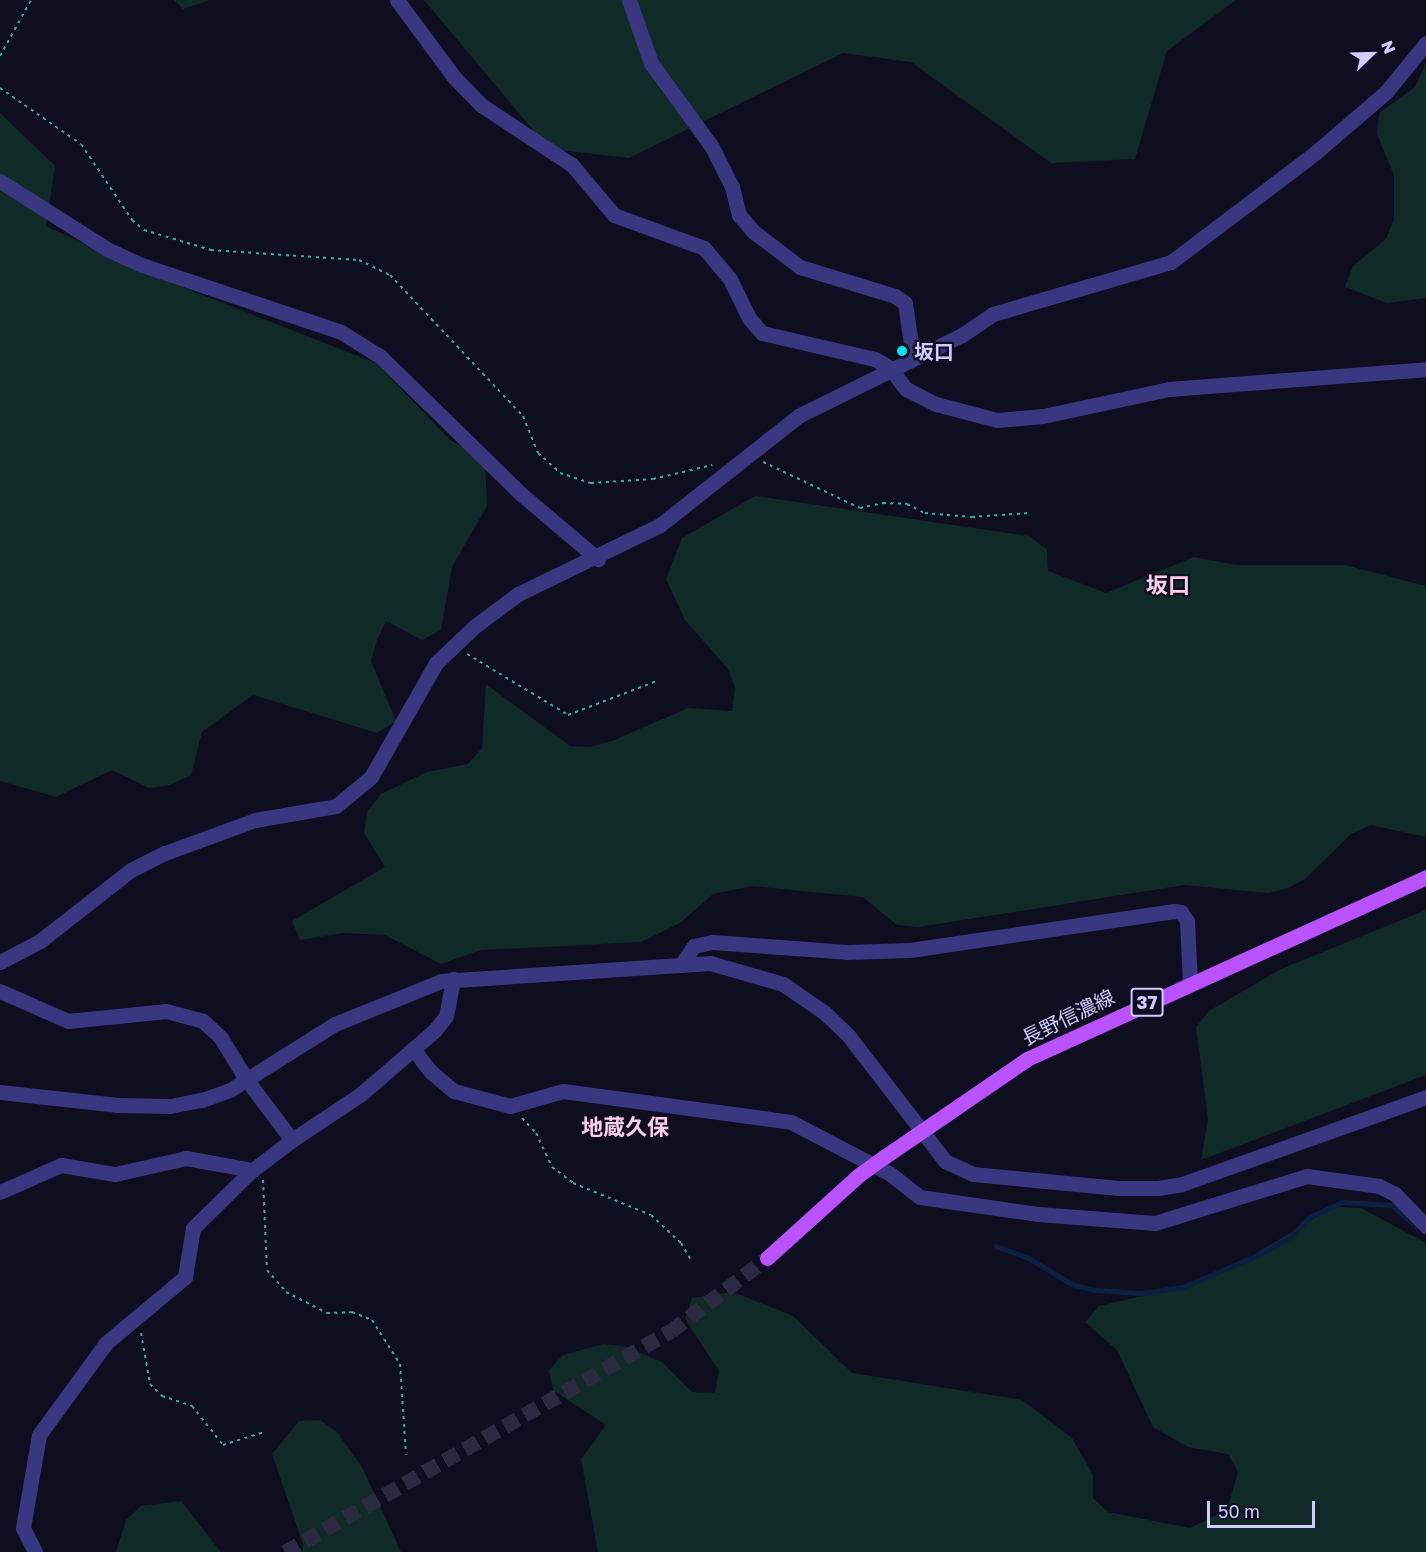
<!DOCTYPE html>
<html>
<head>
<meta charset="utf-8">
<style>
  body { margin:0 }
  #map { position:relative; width:1426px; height:1552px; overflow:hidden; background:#0f0d20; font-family:"Golos Text","Noto Sans JP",sans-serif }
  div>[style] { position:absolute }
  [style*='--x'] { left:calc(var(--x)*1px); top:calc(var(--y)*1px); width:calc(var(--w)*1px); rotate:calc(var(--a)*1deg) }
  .green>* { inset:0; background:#102a28 }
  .stream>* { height:4.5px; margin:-2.25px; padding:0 2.25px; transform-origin:2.25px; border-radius:2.25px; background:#0b2041 }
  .major-tunnel>* { height:15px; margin-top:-7.5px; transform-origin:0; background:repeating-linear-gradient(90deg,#2c2a41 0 15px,transparent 0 23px) }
  .path>* { height:2px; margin-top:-1px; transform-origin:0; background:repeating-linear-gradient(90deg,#2db1a5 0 3px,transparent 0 7.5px) }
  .minor>* { height:15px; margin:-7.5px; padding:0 7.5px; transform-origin:7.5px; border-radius:7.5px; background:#38377f }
  .major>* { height:15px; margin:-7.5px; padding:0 7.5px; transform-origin:7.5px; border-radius:7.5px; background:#b953ff }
  .major-bridge>* { height:15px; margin:-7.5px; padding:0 7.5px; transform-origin:7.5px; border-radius:7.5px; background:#b953ff }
  .dots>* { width:16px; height:16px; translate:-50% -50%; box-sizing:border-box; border:3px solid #0f0d20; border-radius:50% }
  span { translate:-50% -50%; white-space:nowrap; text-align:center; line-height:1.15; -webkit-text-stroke:4.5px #0f0d20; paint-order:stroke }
  .shield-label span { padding:2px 4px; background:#0f0d20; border:2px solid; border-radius:4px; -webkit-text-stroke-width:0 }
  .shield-label { font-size:18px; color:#d0ccff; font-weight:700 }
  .poi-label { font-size:20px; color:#d0ccff; font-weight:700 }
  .left { translate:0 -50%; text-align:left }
  .street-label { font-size:20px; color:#d0ccff }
  .quarter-label { font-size:22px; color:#ffceef; font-weight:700 }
  .north { position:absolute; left:1342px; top:24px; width:60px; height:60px; -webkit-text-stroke:4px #0f0d20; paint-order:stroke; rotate:67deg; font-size:16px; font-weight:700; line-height:24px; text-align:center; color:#d0ccff }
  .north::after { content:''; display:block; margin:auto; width:21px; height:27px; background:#d0ccff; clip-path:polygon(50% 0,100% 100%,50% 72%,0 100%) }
  .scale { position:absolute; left:1207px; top:1501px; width:108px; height:27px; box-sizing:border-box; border:3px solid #d0ccff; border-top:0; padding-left:8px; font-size:18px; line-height:21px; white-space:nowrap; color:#d0ccff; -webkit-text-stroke:4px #0f0d20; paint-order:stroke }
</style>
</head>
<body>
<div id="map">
  <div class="green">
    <i style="clip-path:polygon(174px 0,210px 0,183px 9px)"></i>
    <i style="clip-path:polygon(424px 0,1236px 0,1167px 51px,1135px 159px,1051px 163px,911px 62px,843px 53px,629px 158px,549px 149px)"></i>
    <i style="clip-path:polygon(1426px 63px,1426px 298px,1387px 303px,1345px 287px,1353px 266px,1386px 239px,1394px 219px,1394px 175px,1377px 134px,1379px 113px,1415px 87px)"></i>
    <i style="clip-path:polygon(0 113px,55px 166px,46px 226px,159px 278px,378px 364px,449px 439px,485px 461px,487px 506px,452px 567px,441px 630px,422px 640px,386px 621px,377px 640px,371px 661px,396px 721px,377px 733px,253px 695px,202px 732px,191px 775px,170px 785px,149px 788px,112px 770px,56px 797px,0 781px)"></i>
    <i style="clip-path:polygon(755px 496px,1029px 536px,1047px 550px,1048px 571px,1106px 593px,1194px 557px,1236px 565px,1345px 565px,1426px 586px,1426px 837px,1371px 825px,1351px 834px,1305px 879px,1288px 888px,1268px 893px,1184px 885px,919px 927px,897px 925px,863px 897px,752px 886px,713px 894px,680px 923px,641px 942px,481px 950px,441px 964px,385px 935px,343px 933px,300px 940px,292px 921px,385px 867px,364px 833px,367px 812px,381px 794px,427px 772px,468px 764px,482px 748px,486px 684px,570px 746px,590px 747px,612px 741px,688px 708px,732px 711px,735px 688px,728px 669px,685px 620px,666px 579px,682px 538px)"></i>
    <i style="clip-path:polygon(1426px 910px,1426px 1075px,1201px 1160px,1208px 1119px,1196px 1027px,1209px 1011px,1281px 969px)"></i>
    <i style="clip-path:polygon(1333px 1207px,1361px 1208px,1426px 1243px,1426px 1552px,598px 1552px,581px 1459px,606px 1425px,553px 1390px,549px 1370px,563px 1355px,603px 1344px,624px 1346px,662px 1362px,692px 1392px,715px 1393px,719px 1371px,685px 1319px,692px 1298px,733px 1292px,793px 1316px,852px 1373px,1022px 1400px,1072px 1438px,1093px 1475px,1093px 1498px,1108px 1512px,1190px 1528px,1227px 1510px,1238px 1472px,1228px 1454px,1188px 1447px,1153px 1427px,1117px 1350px,1085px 1322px,1099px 1306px,1185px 1286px,1242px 1262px)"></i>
    <i style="clip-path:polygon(320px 1420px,337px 1432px,362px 1467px,401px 1552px,302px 1552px,303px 1544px,272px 1454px,299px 1421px)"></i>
    <i style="clip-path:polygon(181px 1501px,221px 1552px,116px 1552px,126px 1520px,141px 1506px)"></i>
  </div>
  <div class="stream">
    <i style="--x:996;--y:1246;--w:33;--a:20"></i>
    <i style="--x:1027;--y:1257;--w:52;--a:31"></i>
    <i style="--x:1072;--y:1284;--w:24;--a:15"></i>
    <i style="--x:1095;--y:1290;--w:46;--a:3.7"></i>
    <i style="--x:1141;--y:1293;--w:42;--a:-8.1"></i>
    <i style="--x:1183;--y:1287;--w:82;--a:-23.1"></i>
    <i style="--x:1258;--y:1255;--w:37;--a:-29"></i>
    <i style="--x:1290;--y:1237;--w:28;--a:-46"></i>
    <i style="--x:1309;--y:1217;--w:36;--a:-24"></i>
    <i style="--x:1342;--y:1202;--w:50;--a:3.4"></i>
    <i style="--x:1392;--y:1205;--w:32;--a:41"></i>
  </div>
  <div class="major-tunnel">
    <i style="--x:285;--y:1552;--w:445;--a:-29.8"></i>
    <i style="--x:671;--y:1331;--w:121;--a:-37.2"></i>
  </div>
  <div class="path">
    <i style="--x:0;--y:56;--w:64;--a:-61"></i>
    <i style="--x:0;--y:88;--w:98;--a:34.7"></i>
    <i style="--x:81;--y:144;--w:92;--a:56.1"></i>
    <i style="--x:132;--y:220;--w:16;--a:40"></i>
    <i style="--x:144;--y:230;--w:70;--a:16.6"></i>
    <i style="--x:211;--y:250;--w:148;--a:3.9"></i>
    <i style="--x:359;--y:260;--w:34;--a:26"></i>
    <i style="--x:390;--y:275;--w:194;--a:46.7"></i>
    <i style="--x:523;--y:416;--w:40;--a:68"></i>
    <i style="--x:538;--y:453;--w:30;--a:42"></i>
    <i style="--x:560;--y:473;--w:33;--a:18"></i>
    <i style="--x:591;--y:483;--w:62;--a:-3.7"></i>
    <i style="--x:653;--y:479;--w:61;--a:-13.3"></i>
    <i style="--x:763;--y:462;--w:107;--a:25.4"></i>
    <i style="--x:860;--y:508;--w:24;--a:-12"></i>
    <i style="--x:883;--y:503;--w:24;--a:2"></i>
    <i style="--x:907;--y:504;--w:20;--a:27"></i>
    <i style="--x:925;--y:513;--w:47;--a:4.9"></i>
    <i style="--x:972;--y:517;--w:57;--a:-4"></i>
    <i style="--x:467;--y:654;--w:118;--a:31.1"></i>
    <i style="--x:568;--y:715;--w:97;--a:-21"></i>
    <i style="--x:522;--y:1118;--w:21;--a:47"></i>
    <i style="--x:536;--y:1133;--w:38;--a:65"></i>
    <i style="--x:552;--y:1167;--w:26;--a:37"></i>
    <i style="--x:573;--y:1183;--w:84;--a:22.3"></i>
    <i style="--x:651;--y:1215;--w:41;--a:43"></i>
    <i style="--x:681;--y:1243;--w:20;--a:60"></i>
    <i style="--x:263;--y:1180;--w:90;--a:87.5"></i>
    <i style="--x:267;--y:1270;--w:29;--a:49"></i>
    <i style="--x:286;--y:1292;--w:46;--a:27.1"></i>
    <i style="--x:327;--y:1313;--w:25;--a:-2"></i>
    <i style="--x:352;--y:1312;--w:22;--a:22"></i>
    <i style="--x:372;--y:1320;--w:52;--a:57.5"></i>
    <i style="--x:400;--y:1364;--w:91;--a:86.2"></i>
    <i style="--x:141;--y:1333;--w:52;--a:80"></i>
    <i style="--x:150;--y:1384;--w:17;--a:45"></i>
    <i style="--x:162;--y:1396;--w:32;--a:18"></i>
    <i style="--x:192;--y:1406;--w:50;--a:51.5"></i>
    <i style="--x:223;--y:1445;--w:43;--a:-17.6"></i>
  </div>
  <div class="minor">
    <i style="--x:397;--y:0;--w:96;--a:53.5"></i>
    <i style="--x:454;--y:77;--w:39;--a:46"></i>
    <i style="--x:481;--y:105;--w:109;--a:33.4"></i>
    <i style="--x:572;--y:165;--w:65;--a:50"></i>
    <i style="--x:614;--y:215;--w:96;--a:20.1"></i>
    <i style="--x:704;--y:248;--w:40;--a:50"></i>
    <i style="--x:730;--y:279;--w:43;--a:64"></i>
    <i style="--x:749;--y:318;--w:20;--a:49"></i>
    <i style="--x:762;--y:333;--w:116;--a:13"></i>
    <i style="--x:875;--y:359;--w:17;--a:31"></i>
    <i style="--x:890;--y:368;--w:26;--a:53"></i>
    <i style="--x:906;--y:389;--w:34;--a:27"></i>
    <i style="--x:936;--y:404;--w:63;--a:14.7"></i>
    <i style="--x:997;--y:420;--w:46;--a:-5"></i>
    <i style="--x:1043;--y:416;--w:129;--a:-12.1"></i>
    <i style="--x:1169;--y:389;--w:258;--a:-4.4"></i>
    <i style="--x:629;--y:0;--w:67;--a:70.8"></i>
    <i style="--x:651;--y:63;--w:104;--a:54"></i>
    <i style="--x:712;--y:147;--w:45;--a:63.4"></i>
    <i style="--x:732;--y:187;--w:29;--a:76"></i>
    <i style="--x:739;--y:215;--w:23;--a:49"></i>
    <i style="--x:754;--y:232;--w:58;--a:37.3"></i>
    <i style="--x:800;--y:267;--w:99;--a:17"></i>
    <i style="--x:895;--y:296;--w:12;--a:35"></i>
    <i style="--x:905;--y:303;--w:56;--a:81.7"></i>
    <i style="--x:0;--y:181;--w:127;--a:32.4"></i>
    <i style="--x:107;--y:249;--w:38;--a:25"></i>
    <i style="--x:142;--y:265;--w:210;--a:18.6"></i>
    <i style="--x:341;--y:332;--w:47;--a:32"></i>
    <i style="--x:381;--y:357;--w:196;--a:44.4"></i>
    <i style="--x:521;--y:494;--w:101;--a:40.2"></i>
    <i style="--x:0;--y:962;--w:45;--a:-27.7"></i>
    <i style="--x:40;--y:941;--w:115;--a:-38"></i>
    <i style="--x:131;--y:870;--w:38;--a:-27"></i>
    <i style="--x:165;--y:853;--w:96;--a:-20.1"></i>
    <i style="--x:255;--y:820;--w:82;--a:-9.8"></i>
    <i style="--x:336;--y:806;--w:45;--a:-39.6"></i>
    <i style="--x:371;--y:777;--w:131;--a:-60.3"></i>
    <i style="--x:436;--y:663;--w:54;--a:-43.5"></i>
    <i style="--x:475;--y:626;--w:54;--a:-36.7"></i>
    <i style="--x:518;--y:594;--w:158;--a:-25.9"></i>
    <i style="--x:660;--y:525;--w:178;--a:-38.2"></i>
    <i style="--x:800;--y:415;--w:181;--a:-26.3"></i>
    <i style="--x:962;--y:335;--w:37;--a:-34"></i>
    <i style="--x:993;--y:314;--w:185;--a:-16.3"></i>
    <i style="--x:1171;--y:262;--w:181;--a:-37.1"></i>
    <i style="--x:1315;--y:153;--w:94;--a:-40.7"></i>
    <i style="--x:1386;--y:92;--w:63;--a:-50.8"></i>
    <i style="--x:681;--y:965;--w:23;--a:-56"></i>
    <i style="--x:694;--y:946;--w:18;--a:-13"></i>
    <i style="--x:712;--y:942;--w:135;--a:4.2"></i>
    <i style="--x:847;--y:952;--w:63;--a:-1.8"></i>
    <i style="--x:910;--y:950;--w:267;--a:-8.4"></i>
    <i style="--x:1174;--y:911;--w:7;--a:8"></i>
    <i style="--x:1181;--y:912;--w:11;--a:56"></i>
    <i style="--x:1187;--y:921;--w:62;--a:87.2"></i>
    <i style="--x:0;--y:991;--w:74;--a:23.8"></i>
    <i style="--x:68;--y:1021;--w:99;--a:-5.8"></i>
    <i style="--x:166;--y:1011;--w:38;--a:15"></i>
    <i style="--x:203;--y:1021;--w:25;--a:43"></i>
    <i style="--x:221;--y:1038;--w:48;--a:58.6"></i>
    <i style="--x:246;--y:1079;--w:76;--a:53"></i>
    <i style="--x:292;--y:1140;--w:53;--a:142.7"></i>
    <i style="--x:250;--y:1172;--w:80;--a:135.5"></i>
    <i style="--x:193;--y:1228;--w:50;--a:99.3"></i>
    <i style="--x:185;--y:1277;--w:103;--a:140.1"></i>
    <i style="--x:106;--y:1343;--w:114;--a:126.1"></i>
    <i style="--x:39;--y:1435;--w:94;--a:99.8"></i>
    <i style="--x:23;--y:1528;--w:27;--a:63"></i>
    <i style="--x:413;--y:1049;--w:29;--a:52"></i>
    <i style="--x:431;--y:1072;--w:30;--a:40"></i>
    <i style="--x:454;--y:1091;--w:58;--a:15"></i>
    <i style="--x:510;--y:1106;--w:55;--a:-15.8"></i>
    <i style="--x:563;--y:1091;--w:230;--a:7.7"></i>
    <i style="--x:791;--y:1122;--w:110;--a:27.5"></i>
    <i style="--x:889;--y:1173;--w:39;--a:38"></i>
    <i style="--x:920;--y:1197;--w:119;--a:8.2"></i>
    <i style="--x:1038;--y:1214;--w:117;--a:4.4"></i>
    <i style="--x:1155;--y:1223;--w:159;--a:-17.2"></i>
    <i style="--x:1307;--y:1176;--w:73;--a:7.9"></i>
    <i style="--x:1379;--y:1186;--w:18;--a:27"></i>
    <i style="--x:1395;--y:1194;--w:45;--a:45.9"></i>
    <i style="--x:0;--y:1092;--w:119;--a:6.3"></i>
    <i style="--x:118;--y:1105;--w:52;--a:1.1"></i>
    <i style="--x:170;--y:1106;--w:33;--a:-11"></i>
    <i style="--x:202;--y:1100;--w:30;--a:-20"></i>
    <i style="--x:230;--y:1090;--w:124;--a:-32.2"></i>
    <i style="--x:335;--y:1024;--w:114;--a:-22.1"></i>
    <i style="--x:441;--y:981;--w:270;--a:-3.8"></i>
    <i style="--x:710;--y:963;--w:76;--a:16"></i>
    <i style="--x:783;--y:984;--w:51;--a:34.6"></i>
    <i style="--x:825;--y:1013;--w:32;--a:44"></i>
    <i style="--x:848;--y:1035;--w:159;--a:52.4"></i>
    <i style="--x:945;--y:1161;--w:31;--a:25"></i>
    <i style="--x:973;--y:1174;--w:146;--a:5.5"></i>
    <i style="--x:1118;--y:1188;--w:40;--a:0"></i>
    <i style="--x:1158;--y:1188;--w:24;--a:-9"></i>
    <i style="--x:1182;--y:1184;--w:259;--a:-19.6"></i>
    <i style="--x:292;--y:1140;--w:83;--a:-33.7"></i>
    <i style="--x:361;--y:1094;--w:96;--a:-40.8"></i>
    <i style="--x:434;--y:1031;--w:19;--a:-51"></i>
    <i style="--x:446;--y:1016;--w:38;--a:-79"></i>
    <i style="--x:0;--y:1192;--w:67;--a:-23.9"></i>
    <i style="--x:61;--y:1165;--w:55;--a:9.5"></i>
    <i style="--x:115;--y:1174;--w:73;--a:-12.7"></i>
    <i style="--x:186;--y:1158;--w:68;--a:10.2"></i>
  </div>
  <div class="major">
    <i style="--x:884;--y:1157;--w:173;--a:-34.4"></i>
    <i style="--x:1027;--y:1059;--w:439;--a:-24.5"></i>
    <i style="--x:767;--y:1258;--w:124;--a:-42.1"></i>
  </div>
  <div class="major-bridge">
    <i style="--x:859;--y:1175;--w:31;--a:-36"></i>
  </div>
  <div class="dots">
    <i style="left:902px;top:351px;background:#00e6f7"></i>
  </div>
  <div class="shield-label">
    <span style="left:1147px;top:1002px">37</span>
  </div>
  <div class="poi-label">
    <span class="left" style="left:914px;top:351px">坂口</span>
  </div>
  <div class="street-label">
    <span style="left:1068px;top:1017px;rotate:-26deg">長野信濃線</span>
  </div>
  <div class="quarter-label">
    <span style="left:1168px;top:585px">坂口</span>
    <span style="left:625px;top:1127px">地蔵久保</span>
  </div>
  <div class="north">N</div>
  <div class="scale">50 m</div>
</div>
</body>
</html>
